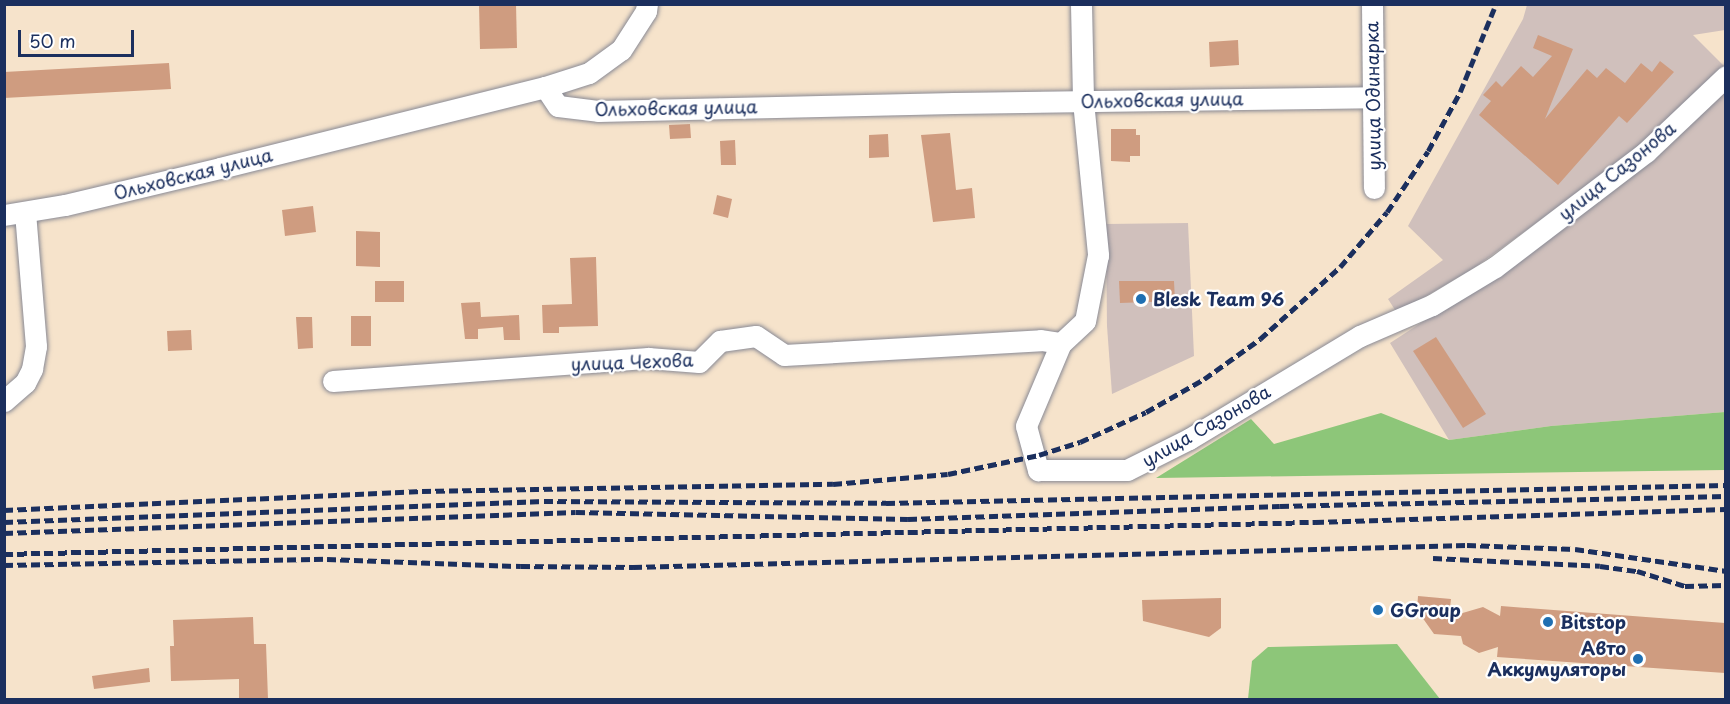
<!DOCTYPE html>
<html>
<head>
<meta charset="utf-8">
<style>
  body { margin:0 }
  #map { position:relative; width:1730px; height:704px; overflow:hidden; background:#f6e3cb; font-family:"Playpen Sans",sans-serif }
  div>[style] { position:absolute }
  [style*='--x'] { left:calc(var(--x)*1px); top:calc(var(--y)*1px); width:calc(var(--w)*1px); rotate:calc(var(--a)*1deg) }
  .industrial>* { inset:0; background:#d0c0bc }
  .green>* { inset:0; background:#8dc679 }
  .building>* { inset:0; background:#cf9c80 }
  .roads { filter:drop-shadow(0 0 2px #888994) drop-shadow(0 0 2px #888994) }
  .minor>* { height:21px; margin:-10.5px; padding:0 10.5px; transform-origin:10.5px; border-radius:10.5px; background:#fff }
  .rail>* { height:4.5px; margin-top:-2.25px; transform-origin:0; background:repeating-linear-gradient(90deg,#1b2f5e 0 9px,transparent 0 13.5px) }
  .dots>* { width:16px; height:16px; translate:-50% -50%; box-sizing:border-box; border:3px solid #fff; border-radius:50% }
  span { translate:-50% -50%; white-space:nowrap; text-align:center; line-height:1.15; -webkit-text-stroke:4.5px #fff; paint-order:stroke }
  .street-label { font-size:18px; color:#1b2f5e }
  .poi-label { font-size:18px; color:#1b2f5e; font-weight:700 }
  .left { translate:0 -50%; text-align:left }
  .right { translate:-100% -50%; text-align:right }
  .frame { position:absolute; inset:0; border:6px solid #1b2f5e; pointer-events:none }
  .scale { position:absolute; left:18px; top:30px; width:116px; height:27px; box-sizing:border-box; border:3px solid #1b2f5e; border-top:0; padding-left:8px; font-size:18px; line-height:21px; white-space:nowrap; color:#1b2f5e; -webkit-text-stroke:4px #fff; paint-order:stroke }
</style>
</head>
<body>
<div id="map">
  <div class="industrial">
    <i style="clip-path:polygon(1527px 5px,1725px 5px,1725px 30px,1693px 35px,1725px 67px,1624px 159px,1474px 268px,1397px 313px,1388px 299px,1443px 260px,1408px 226px,1523px 19px)"></i>
    <i style="clip-path:polygon(1725px 88px,1725px 412px,1551px 426px,1449px 440px,1390px 343px,1535px 249px)"></i>
    <i style="clip-path:polygon(1188px 223px,1194px 356px,1112px 394px,1107px 326px,1106px 224px)"></i>
  </div>
  <div class="green">
    <i style="clip-path:polygon(1725px 412px,1725px 470px,1156px 478px,1251px 419px,1274px 444px,1381px 413px,1449px 440px,1551px 426px)"></i>
    <i style="clip-path:polygon(1397px 644px,1440px 699px,1248px 699px,1252px 661px,1268px 647px)"></i>
  </div>
  <div class="building">
    <i style="clip-path:polygon(479px 4px,516px 4px,517px 48px,480px 49px)"></i>
    <i style="clip-path:polygon(1538px 35px,1573px 49px,1545px 119px,1587px 69px,1597px 78px,1606px 68px,1625px 83px,1641px 63px,1652px 72px,1660px 61px,1674px 72px,1627px 123px,1619px 116px,1558px 185px,1479px 115px,1491px 101px,1483px 95px,1496px 81px,1502px 87px,1521px 66px,1533px 77px,1552px 56px,1533px 48px)"></i>
    <i style="clip-path:polygon(1238px 40px,1239px 65px,1210px 67px,1209px 42px)"></i>
    <i style="clip-path:polygon(169px 63px,171px 89px,4px 98px,4px 72px)"></i>
    <i style="clip-path:polygon(690px 124px,691px 138px,670px 139px,669px 125px)"></i>
    <i style="clip-path:polygon(1111px 129px,1136px 129px,1136px 135px,1140px 135px,1140px 156px,1130px 156px,1130px 162px,1111px 161px)"></i>
    <i style="clip-path:polygon(950px 133px,956px 190px,972px 188px,975px 218px,933px 222px,921px 135px)"></i>
    <i style="clip-path:polygon(888px 134px,889px 157px,869px 158px,869px 135px)"></i>
    <i style="clip-path:polygon(735px 140px,736px 165px,721px 165px,720px 141px)"></i>
    <i style="clip-path:polygon(717px 195px,732px 199px,728px 218px,713px 214px)"></i>
    <i style="clip-path:polygon(313px 206px,316px 232px,285px 236px,282px 210px)"></i>
    <i style="clip-path:polygon(356px 231px,380px 232px,380px 267px,356px 266px)"></i>
    <i style="clip-path:polygon(596px 257px,598px 326px,559px 327px,559px 333px,543px 333px,542px 305px,572px 304px,570px 258px)"></i>
    <i style="clip-path:polygon(375px 281px,404px 281px,404px 302px,375px 302px)"></i>
    <i style="clip-path:polygon(1119px 281px,1174px 281px,1175px 301px,1120px 303px)"></i>
    <i style="clip-path:polygon(480px 302px,481px 317px,519px 315px,520px 340px,504px 340px,503px 327px,478px 329px,478px 339px,465px 339px,461px 303px)"></i>
    <i style="clip-path:polygon(351px 316px,371px 316px,371px 346px,351px 346px)"></i>
    <i style="clip-path:polygon(296px 317px,312px 317px,313px 348px,298px 349px)"></i>
    <i style="clip-path:polygon(191px 330px,192px 350px,168px 351px,167px 331px)"></i>
    <i style="clip-path:polygon(1436px 337px,1486px 414px,1463px 428px,1413px 351px)"></i>
    <i style="clip-path:polygon(1418px 596px,1451px 599px,1449px 617px,1483px 607px,1500px 616px,1501px 606px,1725px 623px,1725px 673px,1497px 657px,1498px 647px,1479px 653px,1463px 644px,1461px 636px,1434px 634px,1417px 610px)"></i>
    <i style="clip-path:polygon(1221px 598px,1221px 628px,1209px 637px,1143px 621px,1142px 600px)"></i>
    <i style="clip-path:polygon(253px 617px,254px 644px,266px 644px,268px 699px,239px 699px,239px 679px,171px 681px,170px 646px,174px 646px,173px 620px)"></i>
    <i style="clip-path:polygon(149px 668px,150px 682px,94px 689px,92px 676px)"></i>
  </div>
  <div class="roads">
    <div class="minor">
      <i style="--x:1081;--y:4;--w:97;--a:88.8"></i>
      <i style="--x:1083;--y:101;--w:155;--a:84.4"></i>
      <i style="--x:1098;--y:255;--w:67;--a:101.1"></i>
      <i style="--x:1085;--y:321;--w:33;--a:137"></i>
      <i style="--x:1061;--y:343;--w:90;--a:112.9"></i>
      <i style="--x:1026;--y:426;--w:46;--a:74.7"></i>
      <i style="--x:1038;--y:470;--w:89;--a:0"></i>
      <i style="--x:1127;--y:470;--w:69;--a:-26.6"></i>
      <i style="--x:1189;--y:439;--w:200;--a:-31.1"></i>
      <i style="--x:1360;--y:336;--w:78;--a:-23.3"></i>
      <i style="--x:1432;--y:305;--w:74;--a:-31.1"></i>
      <i style="--x:1495;--y:267;--w:190;--a:-37.3"></i>
      <i style="--x:1646;--y:152;--w:110;--a:-43.5"></i>
      <i style="--x:1372;--y:4;--w:184;--a:89.4"></i>
      <i style="--x:545;--y:87;--w:23;--a:56"></i>
      <i style="--x:558;--y:106;--w:40;--a:7.1"></i>
      <i style="--x:598;--y:111;--w:356;--a:-1.3"></i>
      <i style="--x:954;--y:103;--w:419;--a:-0.8"></i>
      <i style="--x:4;--y:215;--w:62;--a:-9.3"></i>
      <i style="--x:65;--y:205;--w:159;--a:-13.4"></i>
      <i style="--x:220;--y:168;--w:335;--a:-14"></i>
      <i style="--x:545;--y:87;--w:46;--a:-17.7"></i>
      <i style="--x:589;--y:73;--w:39;--a:-36"></i>
      <i style="--x:621;--y:50;--w:46;--a:-57.3"></i>
      <i style="--x:646;--y:11;--w:7;--a:-82"></i>
      <i style="--x:333;--y:381;--w:316;--a:-4.2"></i>
      <i style="--x:648;--y:358;--w:51;--a:4.5"></i>
      <i style="--x:699;--y:362;--w:30;--a:-45"></i>
      <i style="--x:720;--y:341;--w:36;--a:-8"></i>
      <i style="--x:756;--y:336;--w:34;--a:34"></i>
      <i style="--x:784;--y:355;--w:257;--a:-3.3"></i>
      <i style="--x:1041;--y:340;--w:20;--a:9"></i>
      <i style="--x:4;--y:401;--w:28;--a:-41"></i>
      <i style="--x:25;--y:383;--w:16;--a:-63"></i>
      <i style="--x:32;--y:369;--w:23;--a:-80"></i>
      <i style="--x:36;--y:346;--w:133;--a:-94.7"></i>
    </div>
  </div>
  <div class="rail">
    <i style="--x:4;--y:510;--w:418;--a:-2.6"></i>
    <i style="--x:422;--y:491;--w:411;--a:-1"></i>
    <i style="--x:833;--y:484;--w:115;--a:-5"></i>
    <i style="--x:948;--y:474;--w:93;--a:-11.8"></i>
    <i style="--x:1039;--y:455;--w:43;--a:-17.6"></i>
    <i style="--x:1080;--y:442;--w:72;--a:-24.4"></i>
    <i style="--x:1146;--y:412;--w:67;--a:-29.6"></i>
    <i style="--x:1204;--y:379;--w:69;--a:-35.5"></i>
    <i style="--x:1260;--y:339;--w:108;--a:-42"></i>
    <i style="--x:1340;--y:267;--w:72;--a:-49.5"></i>
    <i style="--x:1387;--y:212;--w:73;--a:-56.1"></i>
    <i style="--x:1428;--y:151;--w:67;--a:-61.5"></i>
    <i style="--x:1460;--y:92;--w:95;--a:-67.8"></i>
    <i style="--x:4;--y:522;--w:540;--a:-2.23"></i>
    <i style="--x:544;--y:501;--w:342;--a:0.3"></i>
    <i style="--x:886;--y:503;--w:840;--a:-1.23"></i>
    <i style="--x:4;--y:533;--w:572;--a:-2.1"></i>
    <i style="--x:576;--y:512;--w:332;--a:1.2"></i>
    <i style="--x:908;--y:519;--w:372;--a:-2"></i>
    <i style="--x:1280;--y:506;--w:446;--a:-1.3"></i>
    <i style="--x:4;--y:554;--w:1311;--a:-1.4"></i>
    <i style="--x:1315;--y:522;--w:411;--a:-1.8"></i>
    <i style="--x:1433;--y:558;--w:167;--a:2.7"></i>
    <i style="--x:1600;--y:566;--w:37;--a:8"></i>
    <i style="--x:1637;--y:571;--w:50;--a:17.4"></i>
    <i style="--x:1685;--y:586;--w:41;--a:-1.4"></i>
    <i style="--x:4;--y:565;--w:323;--a:-1.1"></i>
    <i style="--x:327;--y:559;--w:194;--a:2.1"></i>
    <i style="--x:521;--y:566;--w:112;--a:0.5"></i>
    <i style="--x:633;--y:567;--w:834;--a:-1.51"></i>
    <i style="--x:1467;--y:545;--w:108;--a:2.1"></i>
    <i style="--x:1575;--y:549;--w:153;--a:8.3"></i>
  </div>
  <div class="dots">
    <i style="left:1141px;top:299px;background:#1f6fb2"></i>
    <i style="left:1378px;top:610px;background:#1f6fb2"></i>
    <i style="left:1548px;top:622px;background:#1f6fb2"></i>
    <i style="left:1638px;top:659px;background:#1f6fb2"></i>
  </div>
  <div class="street-label">
    <span style="left:1373px;top:96px;rotate:-91deg">улица Одинарка</span>
    <span style="left:1162px;top:100px;rotate:-1deg">Ольховская улица</span>
    <span style="left:676px;top:108px;rotate:-1deg">Ольховская улица</span>
    <span style="left:1617px;top:171px;rotate:-39deg">улица Сазонова</span>
    <span style="left:193px;top:174px;rotate:-14deg">Ольховская улица</span>
    <span style="left:632px;top:362px;rotate:-2deg">улица Чехова</span>
    <span style="left:1206px;top:426px;rotate:-30deg">улица Сазонова</span>
  </div>
  <div class="poi-label">
    <span class="left" style="left:1153px;top:299px">Blesk Team 96</span>
    <span class="left" style="left:1390px;top:610px">GGroup</span>
    <span class="left" style="left:1560px;top:622px">Bitstop</span>
    <span class="right" style="left:1626px;top:659px">Авто<br>Аккумуляторы</span>
  </div>
  <div class="frame"></div>
  <div class="scale">50 m</div>
</div>
</body>
</html>
